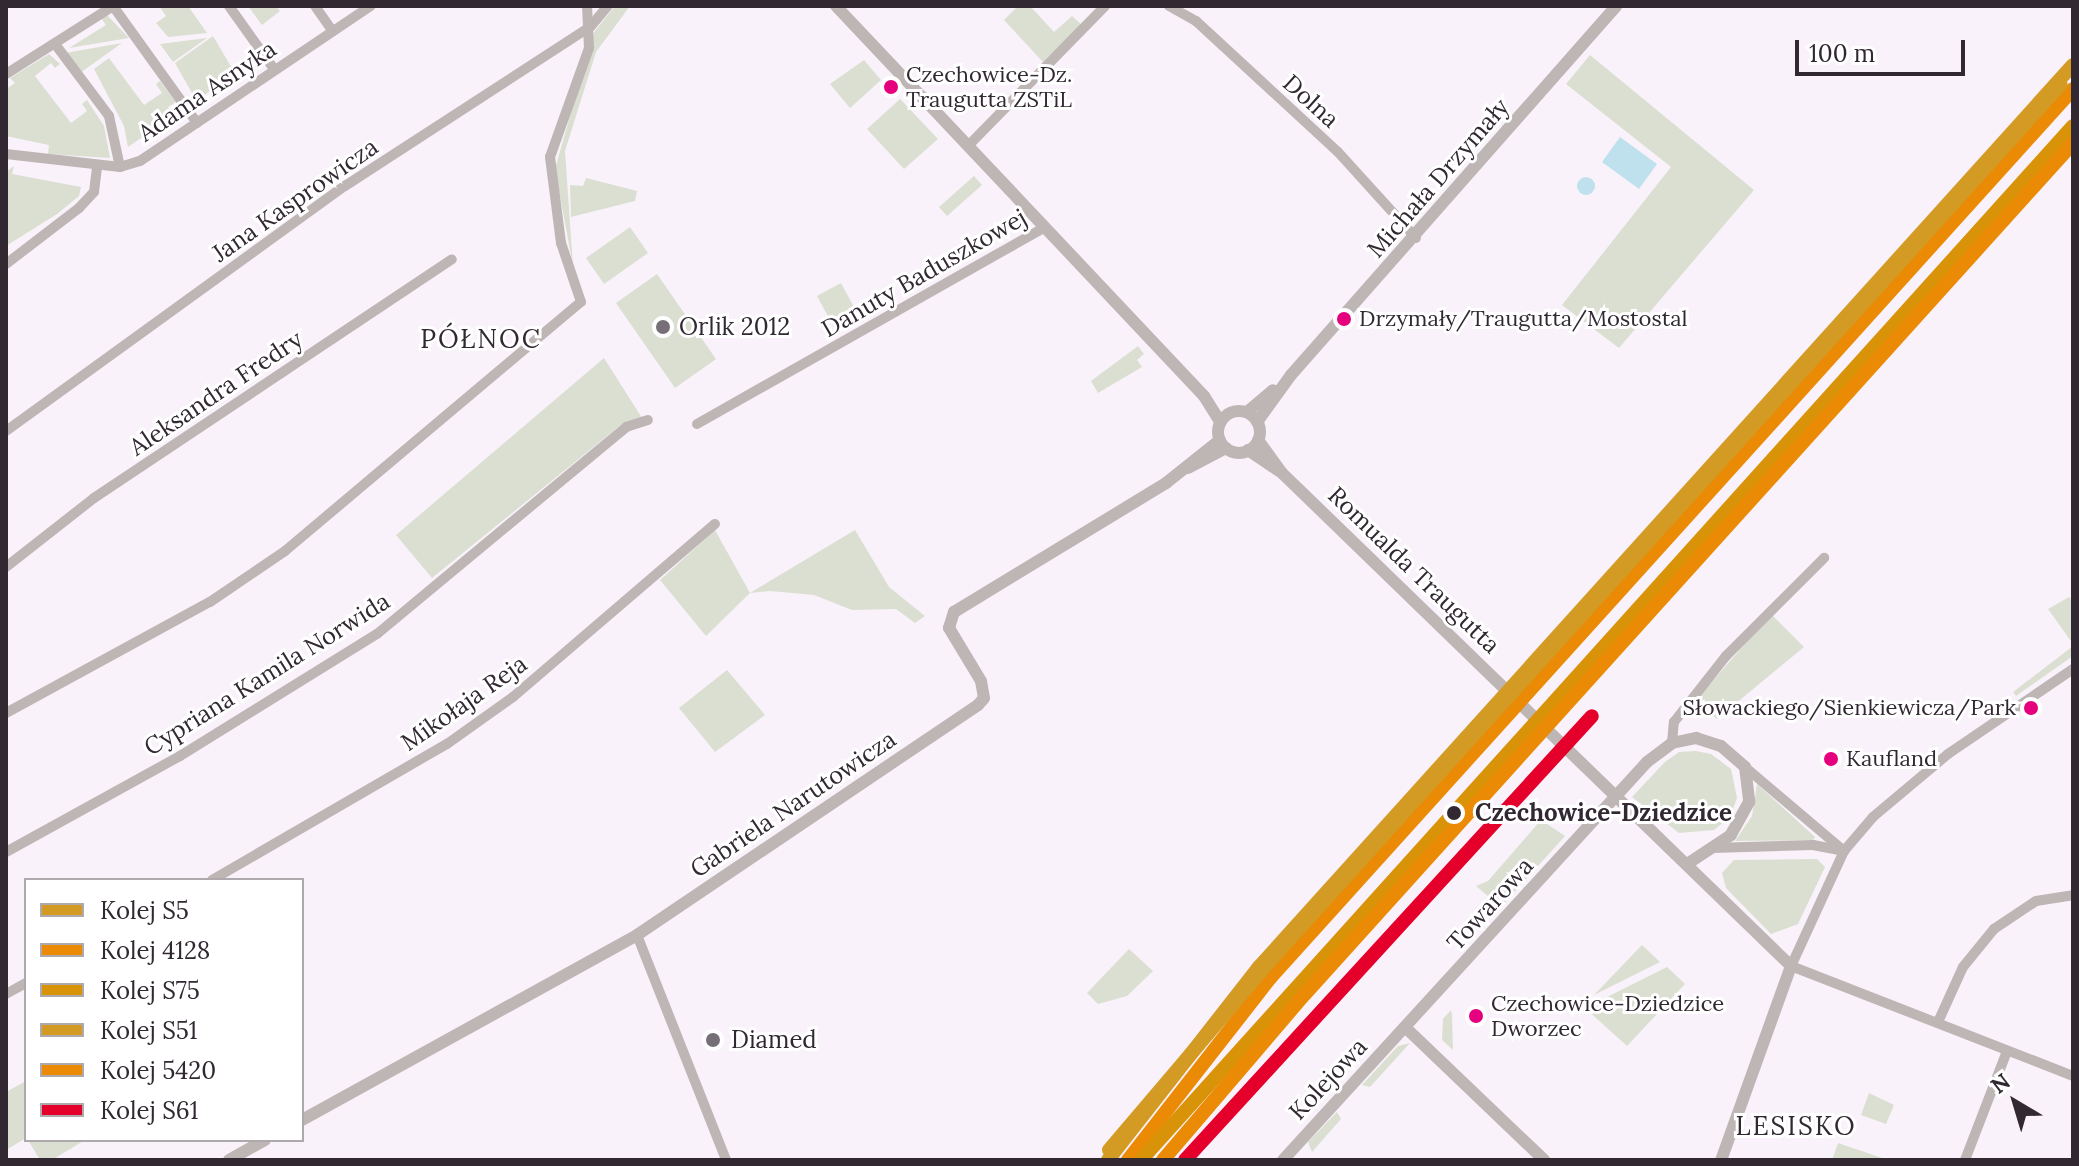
<!DOCTYPE html>
<html>
<head>
<meta charset="utf-8">
<style>
  body { margin:0 }
  #map { position:relative; width:2079px; height:1166px; overflow:hidden; background:#faf2fa; font-family:Lora,serif }
  div>[style] { position:absolute }
  [style*='--x'] { left:calc(var(--x)*1px); top:calc(var(--y)*1px); width:calc(var(--w)*1px); rotate:calc(var(--a)*1deg) }
  .green>* { inset:0; background:#dadfd1 }
  .water>* { inset:0; background:#bee1ed }
  .round { border-radius:50% }
  .minor>* { height:10px; margin:-5px; padding:0 5px; transform-origin:5px; border-radius:5px; background:#bdb6b5 }
  .tertiary>* { height:12px; margin:-6px; padding:0 6px; transform-origin:6px; border-radius:6px; background:#bdb6b5 }
  .tertiary>.ring { margin:-6px; padding:0; box-sizing:content-box; background:none; border:12px solid #bdb6b5; border-radius:50% }
  .rail-1>* { height:14px; margin:-7px; padding:0 7px; transform-origin:7px; border-radius:7px; background:#d39b23 }
  .rail-2>* { height:14px; margin:-7px; padding:0 7px; transform-origin:7px; border-radius:7px; background:#ea8a05 }
  .rail-3>* { height:14px; margin:-7px; padding:0 7px; transform-origin:7px; border-radius:7px; background:#d99308 }
  .rail-4>* { height:14px; margin:-7px; padding:0 7px; transform-origin:7px; border-radius:7px; background:#d39b23 }
  .rail-5>* { height:14px; margin:-7px; padding:0 7px; transform-origin:7px; border-radius:7px; background:#ea8a05 }
  .rail-6>* { height:14px; margin:-7px; padding:0 7px; transform-origin:7px; border-radius:7px; background:#e4002b }
  .dots>* { width:22px; height:22px; translate:-50% -50%; box-sizing:border-box; border:4px solid #fff; border-radius:50% }
  span { translate:-50% -50%; white-space:nowrap; text-align:center; line-height:1.15; -webkit-text-stroke:6px #fff; paint-order:stroke }
  .bus-label { font-size:22px; color:#312832 }
  .left { translate:0 -50%; text-align:left }
  .right { translate:-100% -50%; text-align:right }
  .street-label { font-size:24px; color:#312832 }
  .poi-label { font-size:24px; color:#312832 }
  .stop-label { font-size:24px; color:#312832; font-weight:700 }
  .neighbourhood-label { font-size:26px; color:#312832; letter-spacing:2px }
  .frame { position:absolute; inset:0; border:8px solid #312832; pointer-events:none }
  .legend { position:absolute; left:24px; top:878px; width:280px; height:264px; box-sizing:border-box; background:#fff; border:2px solid #ada9ad; margin:0; padding:10px 14px; list-style:none; font-size:24px; color:#312832 }
  .legend li { display:flex; align-items:center; gap:16px; height:40px }
  .legend b { width:40px; border:2px solid #ada9ad }
  .north { position:absolute; left:1975px; top:1062px; width:80px; height:80px; -webkit-text-stroke:6px #fff; paint-order:stroke; rotate:322deg; font-size:22px; font-weight:700; line-height:32px; text-align:center; color:#312832 }
  .north::after { content:''; display:block; margin:auto; width:28px; height:36px; background:#312832; clip-path:polygon(50% 0,100% 100%,50% 72%,0 100%) }
  .scale { position:absolute; left:1795px; top:40px; width:170px; height:36px; box-sizing:border-box; border:4px solid #312832; border-top:0; padding-left:10px; font-size:24px; line-height:28px; white-space:nowrap; color:#312832; -webkit-text-stroke:6px #fff; paint-order:stroke }
</style>
</head>
<body>
<div id="map">
  <div class="green">
    <i style="clip-path:polygon(159px 6px,188px 6px,207px 33px,168px 37px,156px 23px,166px 16px)"></i>
    <i style="clip-path:polygon(248px 6px,276px 6px,280px 11px,262px 25px)"></i>
    <i style="clip-path:polygon(615px 6px,630px 6px,596px 52px,565px 151px,573px 266px,555px 169px,594px 32px)"></i>
    <i style="clip-path:polygon(1018px 6px,1030px 6px,1054px 32px,1072px 16px,1082px 25px,1043px 62px,1004px 20px)"></i>
    <i style="clip-path:polygon(107px 15px,129px 38px,69px 48px,106px 25px,101px 18px)"></i>
    <i style="clip-path:polygon(213px 36px,236px 75px,196px 100px,175px 63px)"></i>
    <i style="clip-path:polygon(207px 38px,173px 62px,160px 44px)"></i>
    <i style="clip-path:polygon(122px 43px,80px 73px,65px 53px)"></i>
    <i style="clip-path:polygon(49px 54px,60px 64px,55px 68px,51px 63px,35px 76px,71px 123px,87px 111px,82px 104px,87px 100px,104px 126px,110px 158px,48px 154px,49px 145px,6px 136px,6px 89px,15px 83px,10px 78px)"></i>
    <i style="clip-path:polygon(1590px 55px,1754px 190px,1619px 348px,1562px 305px,1671px 167px,1566px 84px)"></i>
    <i style="clip-path:polygon(109px 58px,144px 105px,162px 93px,156px 84px,160px 81px,176px 102px,168px 107px,174px 115px,128px 147px,124px 126px,94px 69px)"></i>
    <i style="clip-path:polygon(864px 60px,881px 80px,850px 108px,830px 84px)"></i>
    <i style="clip-path:polygon(900px 99px,938px 139px,904px 169px,867px 129px)"></i>
    <i style="clip-path:polygon(14px 166px,12px 174px,81px 187px,79px 196px,57px 214px,6px 246px,6px 172px)"></i>
    <i style="clip-path:polygon(974px 176px,982px 185px,947px 216px,939px 207px)"></i>
    <i style="clip-path:polygon(586px 178px,637px 191px,635px 201px,571px 217px,570px 185px,583px 186px)"></i>
    <i style="clip-path:polygon(630px 227px,648px 253px,604px 284px,586px 258px)"></i>
    <i style="clip-path:polygon(657px 274px,716px 359px,675px 388px,616px 303px)"></i>
    <i style="clip-path:polygon(841px 283px,860px 318px,836px 331px,817px 296px)"></i>
    <i style="clip-path:polygon(1138px 346px,1144px 354px,1137px 360px,1142px 367px,1098px 393px,1091px 381px)"></i>
    <i style="clip-path:polygon(604px 358px,642px 418px,623px 423px,432px 578px,396px 535px)"></i>
    <i style="clip-path:polygon(715px 530px,750px 593px,855px 530px,889px 587px,925px 616px,915px 623px,896px 609px,852px 610px,814px 595px,770px 591px,750px 593px,706px 636px,660px 580px)"></i>
    <i style="clip-path:polygon(2069px 597px,2073px 602px,2073px 644px,2048px 609px)"></i>
    <i style="clip-path:polygon(1771px 614px,1804px 647px,1717px 719px,1696px 700px)"></i>
    <i style="clip-path:polygon(2073px 646px,2073px 656px,2016px 696px,2013px 692px)"></i>
    <i style="clip-path:polygon(727px 670px,765px 715px,715px 752px,679px 708px)"></i>
    <i style="clip-path:polygon(1696px 751px,1711px 754px,1731px 769px,1737px 798px,1730px 817px,1714px 830px,1679px 833px,1632px 797px,1665px 762px,1679px 752px)"></i>
    <i style="clip-path:polygon(1757px 784px,1815px 837px,1813px 840px,1735px 841px,1752px 816px)"></i>
    <i style="clip-path:polygon(1541px 820px,1565px 836px,1501px 907px,1476px 886px,1488px 881px)"></i>
    <i style="clip-path:polygon(1817px 859px,1825px 867px,1798px 924px,1771px 934px,1726px 888px,1722px 873px,1734px 860px)"></i>
    <i style="clip-path:polygon(1642px 945px,1660px 962px,1594px 995px)"></i>
    <i style="clip-path:polygon(1129px 949px,1153px 971px,1127px 996px,1098px 1004px,1087px 993px)"></i>
    <i style="clip-path:polygon(1667px 967px,1685px 984px,1627px 1046px,1585px 1008px)"></i>
    <i style="clip-path:polygon(1451px 1010px,1452px 1015px,1453px 1050px,1442px 1040px,1443px 1019px)"></i>
    <i style="clip-path:polygon(1410px 1043px,1370px 1087px,1362px 1085px,1398px 1046px)"></i>
    <i style="clip-path:polygon(26px 1081px,26px 1138px,6px 1150px,6px 1092px)"></i>
    <i style="clip-path:polygon(1869px 1093px,1894px 1105px,1886px 1124px,1861px 1115px)"></i>
    <i style="clip-path:polygon(1337px 1112px,1341px 1119px,1312px 1152px,1308px 1142px)"></i>
    <i style="clip-path:polygon(28px 1140px,85px 1140px,52px 1160px,40px 1160px)"></i>
    <i style="clip-path:polygon(1838px 1143px,1888px 1160px,1832px 1160px)"></i>
  </div>
  <div class="water">
    <i style="clip-path:polygon(1620px 137px,1657px 164px,1639px 189px,1602px 162px)"></i>
    <i class="round" style="left:1577px;top:177px;width:18px;height:18px"></i>
  </div>
  <div class="minor">
    <i style="--x:113;--y:6;--w:144;--a:54.3"></i>
    <i style="--x:229;--y:6;--w:77;--a:54.5"></i>
    <i style="--x:315;--y:6;--w:29;--a:55"></i>
    <i style="--x:1169;--y:6;--w:31;--a:29"></i>
    <i style="--x:1196;--y:21;--w:193;--a:42.7"></i>
    <i style="--x:1338;--y:152;--w:116;--a:47.8"></i>
    <i style="--x:55;--y:44;--w:90;--a:53.1"></i>
    <i style="--x:109;--y:116;--w:52;--a:77.8"></i>
    <i style="--x:6;--y:74;--w:127;--a:-32.4"></i>
    <i style="--x:968;--y:146;--w:196;--a:-45.6"></i>
    <i style="--x:6;--y:154;--w:115;--a:6.5"></i>
    <i style="--x:120;--y:167;--w:21;--a:-17"></i>
    <i style="--x:140;--y:161;--w:278;--a:-33.9"></i>
    <i style="--x:6;--y:264;--w:92;--a:-37.5"></i>
    <i style="--x:79;--y:208;--w:22;--a:-47"></i>
    <i style="--x:94;--y:192;--w:26;--a:-83"></i>
    <i style="--x:697;--y:424;--w:400;--a:-29.5"></i>
    <i style="--x:6;--y:431;--w:418;--a:-35.9"></i>
    <i style="--x:345;--y:186;--w:293;--a:-33"></i>
    <i style="--x:591;--y:26;--w:26;--a:-50"></i>
    <i style="--x:6;--y:567;--w:112;--a:-38.1"></i>
    <i style="--x:94;--y:498;--w:430;--a:-33.7"></i>
    <i style="--x:2073;--y:669;--w:151;--a:145.8"></i>
    <i style="--x:1948;--y:754;--w:98;--a:140"></i>
    <i style="--x:1873;--y:817;--w:45;--a:130.5"></i>
    <i style="--x:1844;--y:851;--w:127;--a:114.7"></i>
    <i style="--x:1791;--y:966;--w:303;--a:21.3"></i>
    <i style="--x:6;--y:713;--w:232;--a:-28.6"></i>
    <i style="--x:210;--y:602;--w:91;--a:-34.2"></i>
    <i style="--x:285;--y:551;--w:387;--a:-40.1"></i>
    <i style="--x:581;--y:302;--w:62;--a:-108.7"></i>
    <i style="--x:561;--y:243;--w:87;--a:-97.3"></i>
    <i style="--x:550;--y:157;--w:116;--a:-70.3"></i>
    <i style="--x:589;--y:48;--w:42;--a:-92.7"></i>
    <i style="--x:1672;--y:743;--w:21;--a:-85"></i>
    <i style="--x:1674;--y:722;--w:84;--a:-51.8"></i>
    <i style="--x:1726;--y:656;--w:139;--a:-45"></i>
    <i style="--x:1745;--y:767;--w:128;--a:40.3"></i>
    <i style="--x:1712;--y:848;--w:101;--a:-1.7"></i>
    <i style="--x:1813;--y:845;--w:32;--a:11"></i>
    <i style="--x:6;--y:852;--w:199;--a:-28.9"></i>
    <i style="--x:180;--y:756;--w:232;--a:-31.8"></i>
    <i style="--x:377;--y:634;--w:324;--a:-39.7"></i>
    <i style="--x:626;--y:427;--w:23;--a:-18"></i>
    <i style="--x:212;--y:880;--w:272;--a:-30.1"></i>
    <i style="--x:447;--y:744;--w:81;--a:-35.5"></i>
    <i style="--x:513;--y:697;--w:266;--a:-40.6"></i>
    <i style="--x:637;--y:935;--w:242;--a:68.4"></i>
    <i style="--x:6;--y:994;--w:23;--a:-29"></i>
    <i style="--x:1938;--y:1022;--w:60;--a:-65.6"></i>
    <i style="--x:1963;--y:967;--w:49;--a:-50.8"></i>
    <i style="--x:1994;--y:929;--w:50;--a:-33.7"></i>
    <i style="--x:2036;--y:901;--w:37;--a:-9"></i>
    <i style="--x:1965;--y:1160;--w:117;--a:-68.9"></i>
  </div>
  <div class="tertiary">
    <i style="--x:836;--y:6;--w:536;--a:46.66"></i>
    <i style="--x:1204;--y:396;--w:31;--a:58"></i>
    <i class="ring" style="left:1218px;top:411px;width:30px;height:30px"></i>
    <i style="--x:1247;--y:412;--w:34;--a:-40"></i>
    <i style="--x:1257;--y:422;--w:58;--a:-54.1"></i>
    <i style="--x:1291;--y:375;--w:492;--a:-48.6"></i>
    <i style="--x:1258;--y:440;--w:41;--a:54"></i>
    <i style="--x:1282;--y:473;--w:709;--a:44.09"></i>
    <i style="--x:1791;--y:966;--w:206;--a:109.8"></i>
    <i style="--x:1248;--y:450;--w:37;--a:34"></i>
    <i style="--x:1188;--y:468;--w:43;--a:-27.8"></i>
    <i style="--x:1406;--y:1028;--w:191;--a:43.7"></i>
    <i style="--x:302;--y:1120;--w:383;--a:-28.9"></i>
    <i style="--x:637;--y:935;--w:411;--a:-34"></i>
    <i style="--x:978;--y:705;--w:9;--a:-49"></i>
    <i style="--x:984;--y:698;--w:17;--a:-100"></i>
    <i style="--x:981;--y:681;--w:62;--a:-121.1"></i>
    <i style="--x:949;--y:628;--w:17;--a:-73"></i>
    <i style="--x:954;--y:612;--w:248;--a:-31.3"></i>
    <i style="--x:1166;--y:483;--w:69;--a:-38.5"></i>
    <i style="--x:229;--y:1160;--w:41;--a:-29.1"></i>
    <i style="--x:1283;--y:1160;--w:539;--a:-47.55"></i>
    <i style="--x:1647;--y:762;--w:31;--a:-37"></i>
    <i style="--x:1672;--y:743;--w:25;--a:-12"></i>
    <i style="--x:1696;--y:738;--w:26;--a:18"></i>
    <i style="--x:1721;--y:746;--w:32;--a:41"></i>
    <i style="--x:1745;--y:767;--w:35;--a:83"></i>
    <i style="--x:1749;--y:802;--w:38;--a:119"></i>
    <i style="--x:1731;--y:835;--w:53;--a:146.6"></i>
  </div>
  <div class="rail-1">
    <i style="--x:1108;--y:1160;--w:245;--a:-52"></i>
    <i style="--x:1259;--y:967;--w:1215;--a:-47.94"></i>
  </div>
  <div class="rail-2">
    <i style="--x:1128;--y:1160;--w:232;--a:-52"></i>
    <i style="--x:1271;--y:977;--w:1197;--a:-47.91"></i>
  </div>
  <div class="rail-3">
    <i style="--x:1141;--y:1160;--w:1392;--a:-47.97"></i>
  </div>
  <div class="rail-4">
    <i style="--x:1109;--y:1150;--w:247;--a:-49.6"></i>
    <i style="--x:1269;--y:962;--w:1182;--a:-47.95"></i>
  </div>
  <div class="rail-5">
    <i style="--x:1163;--y:1160;--w:218;--a:-49.5"></i>
    <i style="--x:1305;--y:994;--w:1146;--a:-47.93"></i>
  </div>
  <div class="rail-6">
    <i style="--x:1185;--y:1160;--w:602;--a:-47.49"></i>
  </div>
  <div class="dots">
    <i style="left:891px;top:87px;background:#e5007d"></i>
    <i style="left:1344px;top:319px;background:#e5007d"></i>
    <i style="left:663px;top:327px;background:#776f78"></i>
    <i style="left:2031px;top:708px;background:#e5007d"></i>
    <i style="left:1831px;top:759px;background:#e5007d"></i>
    <i style="left:1454px;top:813px;background:#312832"></i>
    <i style="left:1476px;top:1016px;background:#e5007d"></i>
    <i style="left:713px;top:1040px;background:#776f78"></i>
  </div>
  <div class="bus-label">
    <span class="left" style="left:906px;top:87px">Czechowice-Dz.<br>Traugutta ZSTiL</span>
    <span class="left" style="left:1359px;top:319px">Drzymały/Traugutta/Mostostal</span>
    <span class="right" style="left:2016px;top:708px">Słowackiego/Sienkiewicza/Park</span>
    <span class="left" style="left:1846px;top:759px">Kaufland</span>
    <span class="left" style="left:1491px;top:1016px">Czechowice-Dziedzice<br>Dworzec</span>
  </div>
  <div class="street-label">
    <span style="left:207px;top:91px;rotate:-34deg">Adama Asnyka</span>
    <span style="left:1311px;top:101px;rotate:42deg">Dolna</span>
    <span style="left:1438px;top:178px;rotate:-49deg">Michała Drzymały</span>
    <span style="left:295px;top:200px;rotate:-35deg">Jana Kasprowicza</span>
    <span style="left:924px;top:273px;rotate:-30deg">Danuty Baduszkowej</span>
    <span style="left:216px;top:393px;rotate:-34deg">Aleksandra Fredry</span>
    <span style="left:1414px;top:570px;rotate:44deg">Romualda Traugutta</span>
    <span style="left:267px;top:674px;rotate:-32deg">Cypriana Kamila Norwida</span>
    <span style="left:464px;top:703px;rotate:-35deg">Mikołaja Reja</span>
    <span style="left:793px;top:804px;rotate:-34deg">Gabriela Narutowicza</span>
    <span style="left:1490px;top:904px;rotate:-48deg">Towarowa</span>
    <span style="left:1328px;top:1079px;rotate:-47deg">Kolejowa</span>
  </div>
  <div class="poi-label">
    <span class="left" style="left:679px;top:327px">Orlik 2012</span>
    <span class="left" style="left:731px;top:1040px">Diamed</span>
  </div>
  <div class="stop-label">
    <span class="left" style="left:1475px;top:813px">Czechowice-Dziedzice</span>
  </div>
  <div class="neighbourhood-label">
    <span style="left:481px;top:339px">PÓŁNOC</span>
    <span style="left:1796px;top:1126px">LESISKO</span>
  </div>
  <div class="frame"></div>
  <ul class="legend">
  <li><b style="height:10px;background:#d39b23"></b>Kolej S5</li>
  <li><b style="height:10px;background:#ea8a05"></b>Kolej 4128</li>
  <li><b style="height:10px;background:#d99308"></b>Kolej S75</li>
  <li><b style="height:10px;background:#d39b23"></b>Kolej S51</li>
  <li><b style="height:10px;background:#ea8a05"></b>Kolej 5420</li>
  <li><b style="height:10px;background:#e4002b"></b>Kolej S61</li>
  </ul>
  <div class="north">N</div>
  <div class="scale">100 m</div>
</div>
</body>
</html>
